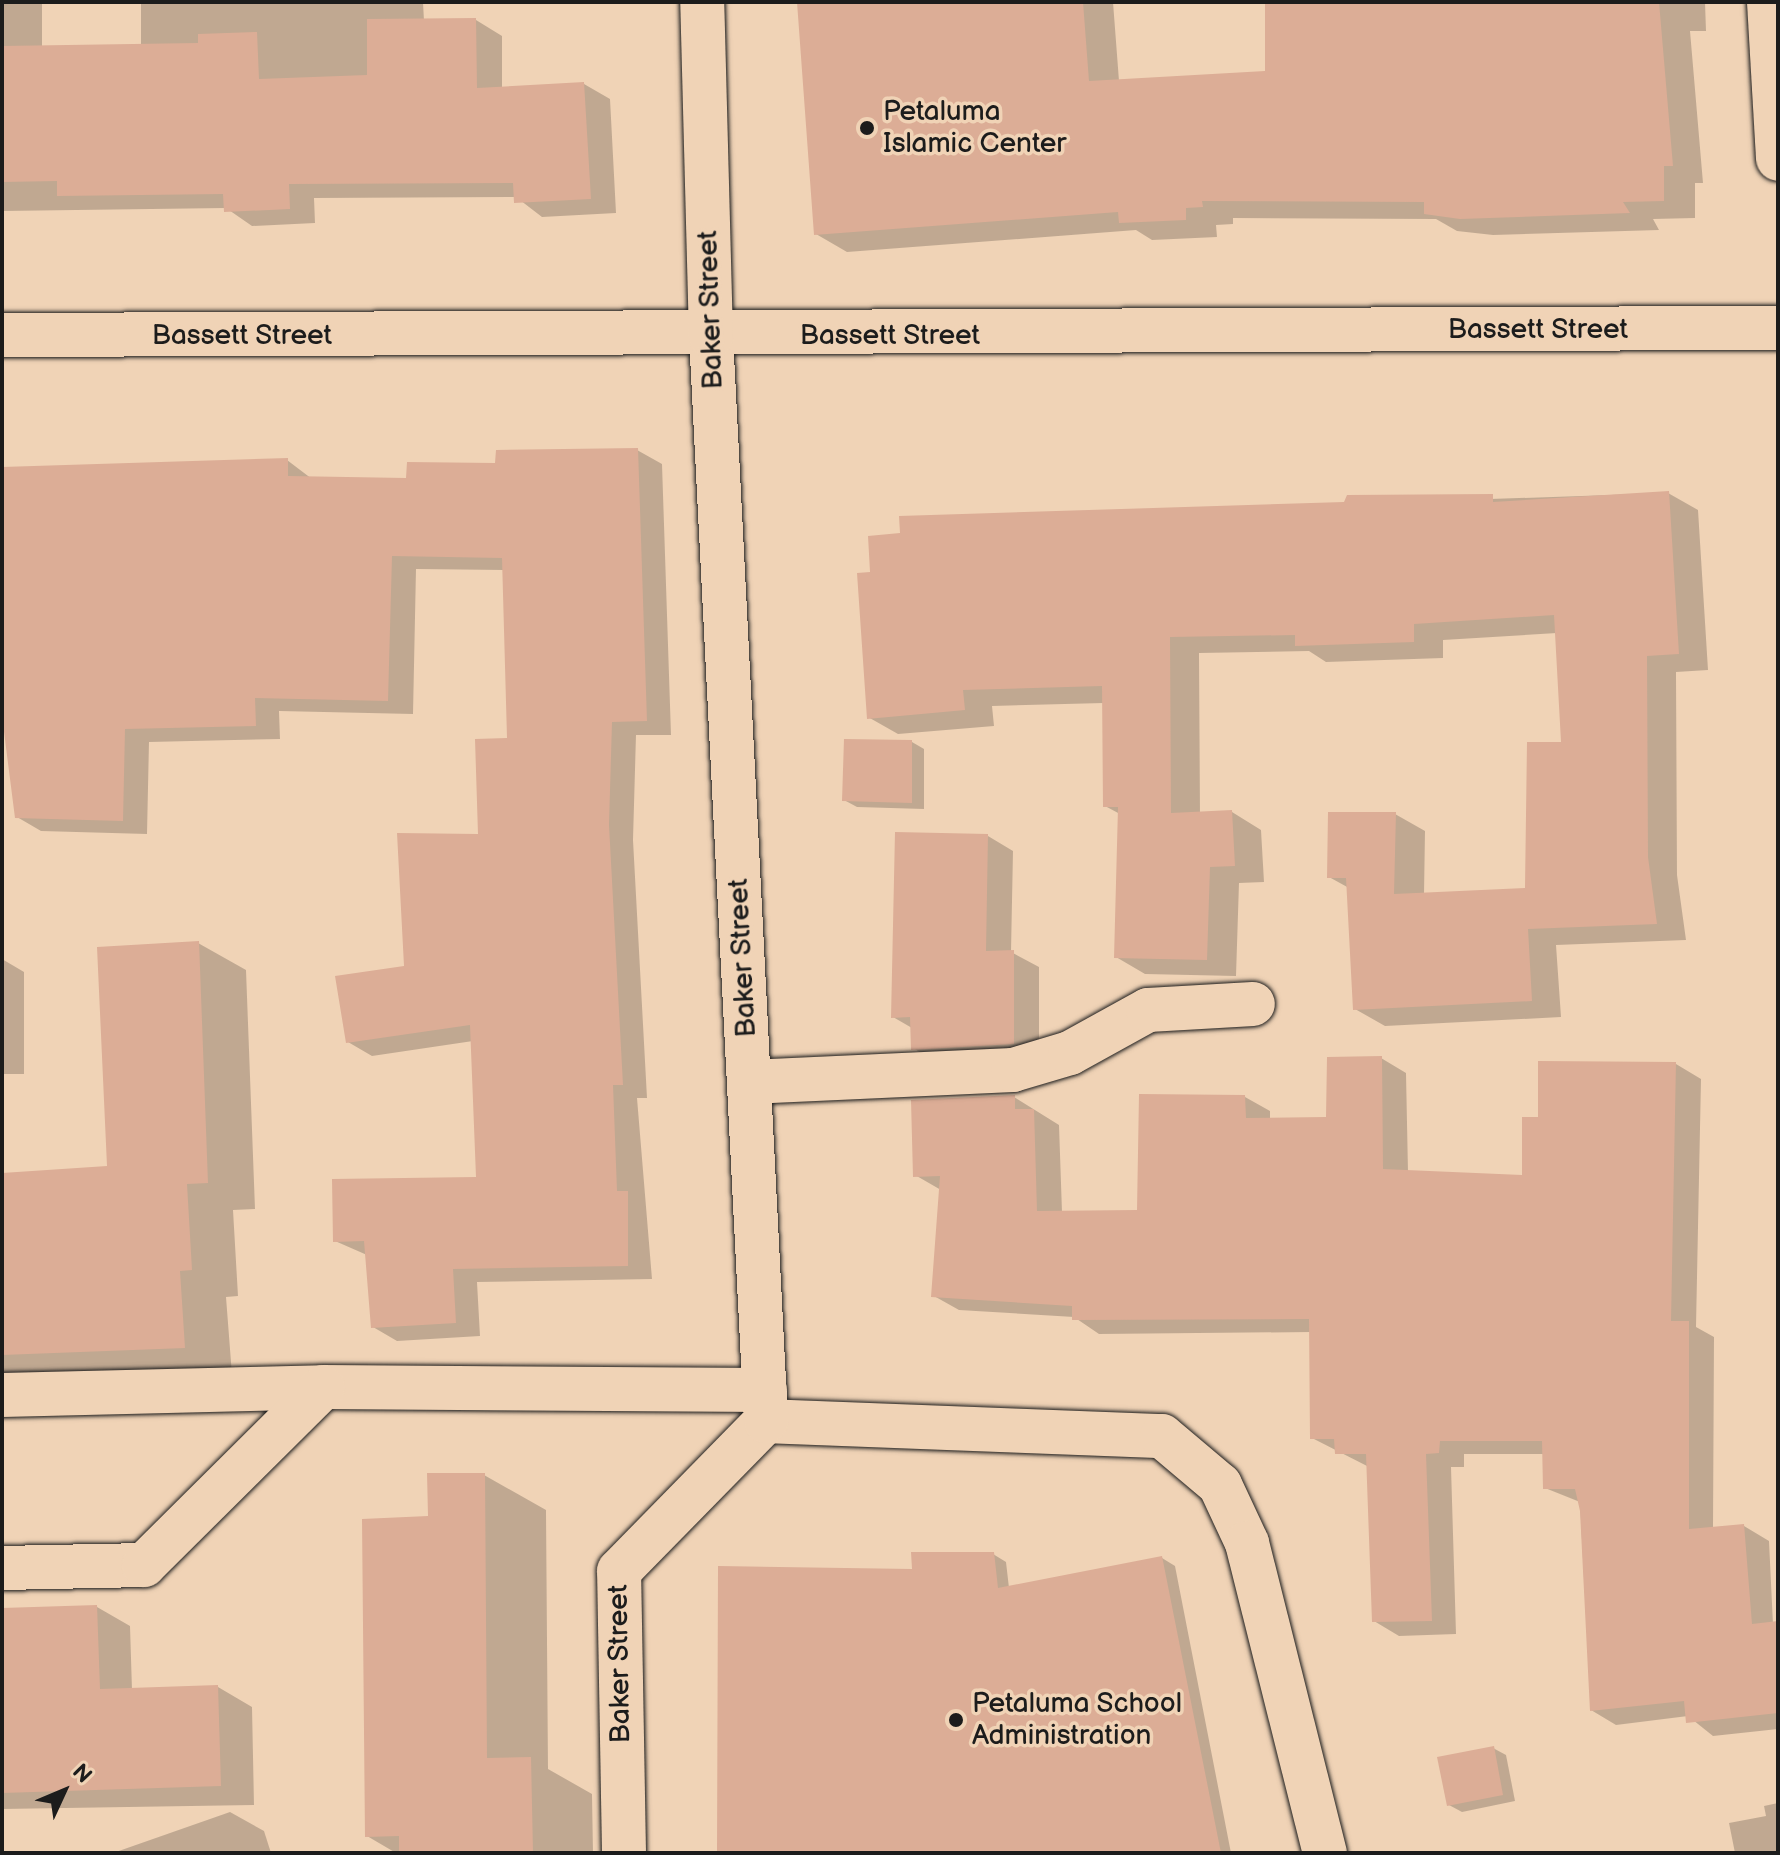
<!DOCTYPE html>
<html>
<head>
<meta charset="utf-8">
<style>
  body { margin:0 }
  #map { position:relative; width:1780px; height:1855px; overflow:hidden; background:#f0d3b6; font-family:"Balsamiq Sans",sans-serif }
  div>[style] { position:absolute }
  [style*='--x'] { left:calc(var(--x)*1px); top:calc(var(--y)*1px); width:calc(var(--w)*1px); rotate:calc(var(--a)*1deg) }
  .shadow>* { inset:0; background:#0003 }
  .building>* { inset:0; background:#dcad96 }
  .roads { filter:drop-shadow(0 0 2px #1c1c1c) drop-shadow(0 0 2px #1c1c1c) }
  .minor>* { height:44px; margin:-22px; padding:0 22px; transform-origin:22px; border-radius:22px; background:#f0d3b6 }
  .dots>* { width:22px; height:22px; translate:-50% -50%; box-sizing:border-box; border:4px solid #f0d3b6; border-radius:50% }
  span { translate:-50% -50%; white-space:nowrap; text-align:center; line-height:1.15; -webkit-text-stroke:7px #f0d3b6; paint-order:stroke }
  .poi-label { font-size:28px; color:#1c1c1c }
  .left { translate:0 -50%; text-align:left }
  .street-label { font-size:28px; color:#1c1c1c }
  .frame { position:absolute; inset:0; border:4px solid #1c1c1c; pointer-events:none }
  .north { position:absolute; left:24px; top:1751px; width:80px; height:80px; -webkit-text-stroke:6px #f0d3b6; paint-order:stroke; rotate:46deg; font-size:22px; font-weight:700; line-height:32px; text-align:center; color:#1c1c1c }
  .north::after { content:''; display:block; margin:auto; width:28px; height:36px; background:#1c1c1c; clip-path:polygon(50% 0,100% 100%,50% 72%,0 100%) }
</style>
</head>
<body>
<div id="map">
  <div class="shadow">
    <i style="clip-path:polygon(2px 2px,42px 2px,42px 48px,141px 46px,141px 2px,423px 2px,424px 21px,476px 20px,502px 36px,502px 89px,584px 84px,610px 99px,616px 213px,542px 217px,516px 197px,314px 198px,315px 223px,252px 226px,226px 208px,2px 211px)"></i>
    <i style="clip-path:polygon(799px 2px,1113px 2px,1119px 81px,1267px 73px,1267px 2px,1705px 2px,1706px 31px,1690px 31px,1703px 183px,1695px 183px,1695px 218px,1653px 219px,1659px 230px,1493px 235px,1457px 231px,1436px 219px,1233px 218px,1233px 224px,1216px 225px,1217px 237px,1152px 240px,1136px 230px,847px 252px,816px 234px)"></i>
    <i style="clip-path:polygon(637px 450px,662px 464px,671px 735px,636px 735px,633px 840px,647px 1098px,637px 1098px,652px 1279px,477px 1282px,480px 1336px,397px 1341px,373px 1327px,367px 1255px,335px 1241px,478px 1179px,473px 1041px,372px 1056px,348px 1042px,406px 968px,480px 836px,509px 740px,504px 570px,416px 569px,413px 714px,279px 711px,280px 739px,149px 742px,147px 834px,41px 831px,17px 817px,9px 727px,2px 727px,2px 468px,287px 460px,312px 479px,408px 480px)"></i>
    <i style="clip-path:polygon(1668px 493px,1698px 510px,1708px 670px,1676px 672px,1677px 875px,1686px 940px,1556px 945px,1561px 1017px,1385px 1026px,1355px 1009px,1349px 888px,1329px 877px,1395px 814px,1425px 831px,1424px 895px,1527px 890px,1563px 744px,1557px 633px,1443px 640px,1443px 658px,1326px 662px,1309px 651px,1199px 653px,1200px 814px,1232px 812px,1261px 830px,1264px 882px,1239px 883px,1236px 976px,1145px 974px,1116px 957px,1120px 814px,1105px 806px,1104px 703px,992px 706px,994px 726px,898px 734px,868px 717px,1345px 504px)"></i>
    <i style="clip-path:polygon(912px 742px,924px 749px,924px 809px,857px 807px,844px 800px)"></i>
    <i style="clip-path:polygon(988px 836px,1013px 851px,1011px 952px,1039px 967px,1039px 1057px,938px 1063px,913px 1048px,912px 1028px,893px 1017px)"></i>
    <i style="clip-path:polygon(198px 943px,246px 970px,255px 1209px,233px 1210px,238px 1296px,226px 1297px,232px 1375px,2px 1385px,2px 1175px,109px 1168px)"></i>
    <i style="clip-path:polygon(2px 959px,24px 972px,24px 1074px,2px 1074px)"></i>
    <i style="clip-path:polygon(1381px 1058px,1406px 1073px,1408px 1172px,1524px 1177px,1540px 1118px,1676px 1064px,1701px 1079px,1696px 1327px,1714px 1337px,1713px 1529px,1744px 1526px,1769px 1541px,1778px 1729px,1713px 1736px,1688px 1716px,1616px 1725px,1591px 1710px,1580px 1502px,1545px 1488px,1545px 1454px,1464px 1454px,1464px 1467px,1451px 1467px,1456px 1634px,1399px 1636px,1374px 1621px,1369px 1467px,1312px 1438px,1311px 1332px,1099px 1334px,1074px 1317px,959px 1310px,934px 1296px,941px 1190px,915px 1175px,1014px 1097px,1059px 1125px,1062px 1212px,1139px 1212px,1245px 1097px,1270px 1111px,1270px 1120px,1328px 1119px)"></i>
    <i style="clip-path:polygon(484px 1475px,546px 1510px,548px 1769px,592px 1794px,593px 1853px,396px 1853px,367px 1836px,430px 1518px)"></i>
    <i style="clip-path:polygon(993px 1554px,1006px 1562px,1009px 1588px,1162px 1558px,1175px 1566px,1231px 1853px,719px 1853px,914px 1571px)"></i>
    <i style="clip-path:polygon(97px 1607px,130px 1626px,132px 1690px,218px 1687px,252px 1707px,254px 1805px,2px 1809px,2px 1610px)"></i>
    <i style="clip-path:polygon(1493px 1748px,1506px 1755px,1515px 1801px,1462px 1812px,1449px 1805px)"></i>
    <i style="clip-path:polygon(1778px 1803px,1778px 1853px,1735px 1853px,1729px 1823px,1766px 1816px,1764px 1806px)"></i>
    <i style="clip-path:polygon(230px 1812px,264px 1831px,271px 1853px,113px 1853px)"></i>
  </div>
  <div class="building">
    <i style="clip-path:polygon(797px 2px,1083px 2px,1089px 81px,1265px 71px,1265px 2px,1659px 2px,1673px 166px,1664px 166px,1664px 201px,1623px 202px,1630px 213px,1460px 219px,1424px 214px,1424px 202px,1202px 201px,1203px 207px,1186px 208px,1186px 220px,1119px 223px,1118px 212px,814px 235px)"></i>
    <i style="clip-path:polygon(476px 18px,477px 88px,584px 82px,591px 199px,514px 203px,513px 183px,289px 184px,290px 209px,224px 212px,223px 194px,57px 196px,57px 181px,2px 182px,2px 46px,198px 43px,198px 34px,257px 32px,259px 79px,367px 75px,367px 19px)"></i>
    <i style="clip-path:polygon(638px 448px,647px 721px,612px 722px,609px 825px,623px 1085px,613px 1085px,617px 1191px,628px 1191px,628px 1266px,453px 1269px,456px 1323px,371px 1328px,364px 1241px,333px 1242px,332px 1179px,476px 1177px,470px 1025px,346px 1043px,335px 976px,404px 966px,397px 833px,478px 834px,475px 739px,507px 738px,502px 558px,392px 556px,388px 701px,255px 698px,256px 726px,125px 729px,123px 821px,15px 818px,2px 716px,2px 467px,288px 458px,288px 476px,406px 478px,407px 462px,495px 463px,496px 450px)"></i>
    <i style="clip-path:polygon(1669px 491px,1679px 654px,1647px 656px,1648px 857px,1657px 924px,1528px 929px,1532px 1001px,1353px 1010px,1346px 878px,1327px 878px,1328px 812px,1396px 812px,1394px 894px,1525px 888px,1527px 742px,1561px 742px,1554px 615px,1414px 624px,1414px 642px,1295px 646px,1295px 635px,1170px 637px,1171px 813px,1232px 810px,1235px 866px,1210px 867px,1207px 960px,1114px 958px,1118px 807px,1103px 807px,1102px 686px,963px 690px,965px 710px,867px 719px,857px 573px,870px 572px,868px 536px,900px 533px,899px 516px,1344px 502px,1347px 495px,1493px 494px,1493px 502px)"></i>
    <i style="clip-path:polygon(844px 739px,912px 740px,912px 803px,842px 801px)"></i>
    <i style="clip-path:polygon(895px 832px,988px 834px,986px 951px,1014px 950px,1014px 1044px,911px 1050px,910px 1017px,891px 1018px)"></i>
    <i style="clip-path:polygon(199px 941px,208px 1183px,187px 1184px,192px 1270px,180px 1271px,185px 1348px,2px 1355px,2px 1173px,107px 1166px,97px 947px)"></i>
    <i style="clip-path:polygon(1382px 1056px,1383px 1169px,1522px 1175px,1522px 1117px,1538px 1117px,1538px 1061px,1676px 1062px,1671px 1321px,1689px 1321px,1689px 1529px,1744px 1524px,1752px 1624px,1778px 1621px,1778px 1713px,1686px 1723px,1684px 1701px,1590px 1711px,1580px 1511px,1575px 1489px,1543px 1489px,1542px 1441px,1440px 1441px,1439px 1453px,1426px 1454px,1432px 1621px,1372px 1622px,1366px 1454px,1335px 1454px,1334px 1439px,1310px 1439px,1309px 1319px,1072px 1320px,1072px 1306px,931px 1297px,940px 1176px,913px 1177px,911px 1100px,1015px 1095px,1015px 1109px,1034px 1109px,1037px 1211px,1137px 1210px,1139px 1094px,1245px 1095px,1246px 1118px,1326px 1117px,1327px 1057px)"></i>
    <i style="clip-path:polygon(427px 1473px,485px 1473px,487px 1758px,531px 1757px,533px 1853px,399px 1853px,399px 1836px,365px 1837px,362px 1519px,428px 1516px)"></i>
    <i style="clip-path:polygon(911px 1552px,994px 1552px,998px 1588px,1162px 1556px,1221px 1853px,717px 1853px,718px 1566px,912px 1569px)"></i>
    <i style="clip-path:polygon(97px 1605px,100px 1689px,218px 1685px,221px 1786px,2px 1793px,2px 1608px)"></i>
    <i style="clip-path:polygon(1494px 1746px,1503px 1795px,1447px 1806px,1437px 1757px)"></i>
  </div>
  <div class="roads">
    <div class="minor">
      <i style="--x:1769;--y:2;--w:157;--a:86.7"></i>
      <i style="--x:2;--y:335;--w:1776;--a:-0.23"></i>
      <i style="--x:749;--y:1082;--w:264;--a:-2.6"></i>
      <i style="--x:1013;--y:1070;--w:59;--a:-16.6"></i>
      <i style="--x:1070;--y:1053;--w:89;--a:-28.9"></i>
      <i style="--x:1148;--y:1010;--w:105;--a:-3.3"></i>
      <i style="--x:2;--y:1395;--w:321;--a:-1.4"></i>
      <i style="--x:323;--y:1387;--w:442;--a:0.4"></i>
      <i style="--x:766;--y:1421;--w:396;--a:2.2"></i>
      <i style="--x:1162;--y:1436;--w:76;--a:40.2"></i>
      <i style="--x:1220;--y:1485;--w:64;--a:65"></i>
      <i style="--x:1247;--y:1543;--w:320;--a:75.9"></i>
      <i style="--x:2;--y:1568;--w:142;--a:-1.2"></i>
      <i style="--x:144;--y:1565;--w:252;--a:-44.8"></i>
      <i style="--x:624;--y:1853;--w:282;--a:-91"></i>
      <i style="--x:619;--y:1571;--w:210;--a:-45.6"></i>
      <i style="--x:766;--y:1421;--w:1085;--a:-92.9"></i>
      <i style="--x:711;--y:337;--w:335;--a:-91.5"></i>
    </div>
  </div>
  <div class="dots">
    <i style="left:867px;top:128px;background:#1c1c1c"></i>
    <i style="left:956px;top:1720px;background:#1c1c1c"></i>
  </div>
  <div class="poi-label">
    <span class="left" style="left:883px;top:128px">Petaluma<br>Islamic Center</span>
    <span class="left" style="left:972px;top:1720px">Petaluma School<br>Administration</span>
  </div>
  <div class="street-label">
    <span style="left:711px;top:310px;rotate:-92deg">Baker Street</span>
    <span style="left:1538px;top:330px">Bassett Street</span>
    <span style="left:242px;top:336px">Bassett Street</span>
    <span style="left:890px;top:336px">Bassett Street</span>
    <span style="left:743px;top:958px;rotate:-93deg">Baker Street</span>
    <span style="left:620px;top:1664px;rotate:-91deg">Baker Street</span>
  </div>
  <div class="frame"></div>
  <div class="north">N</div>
</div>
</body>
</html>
